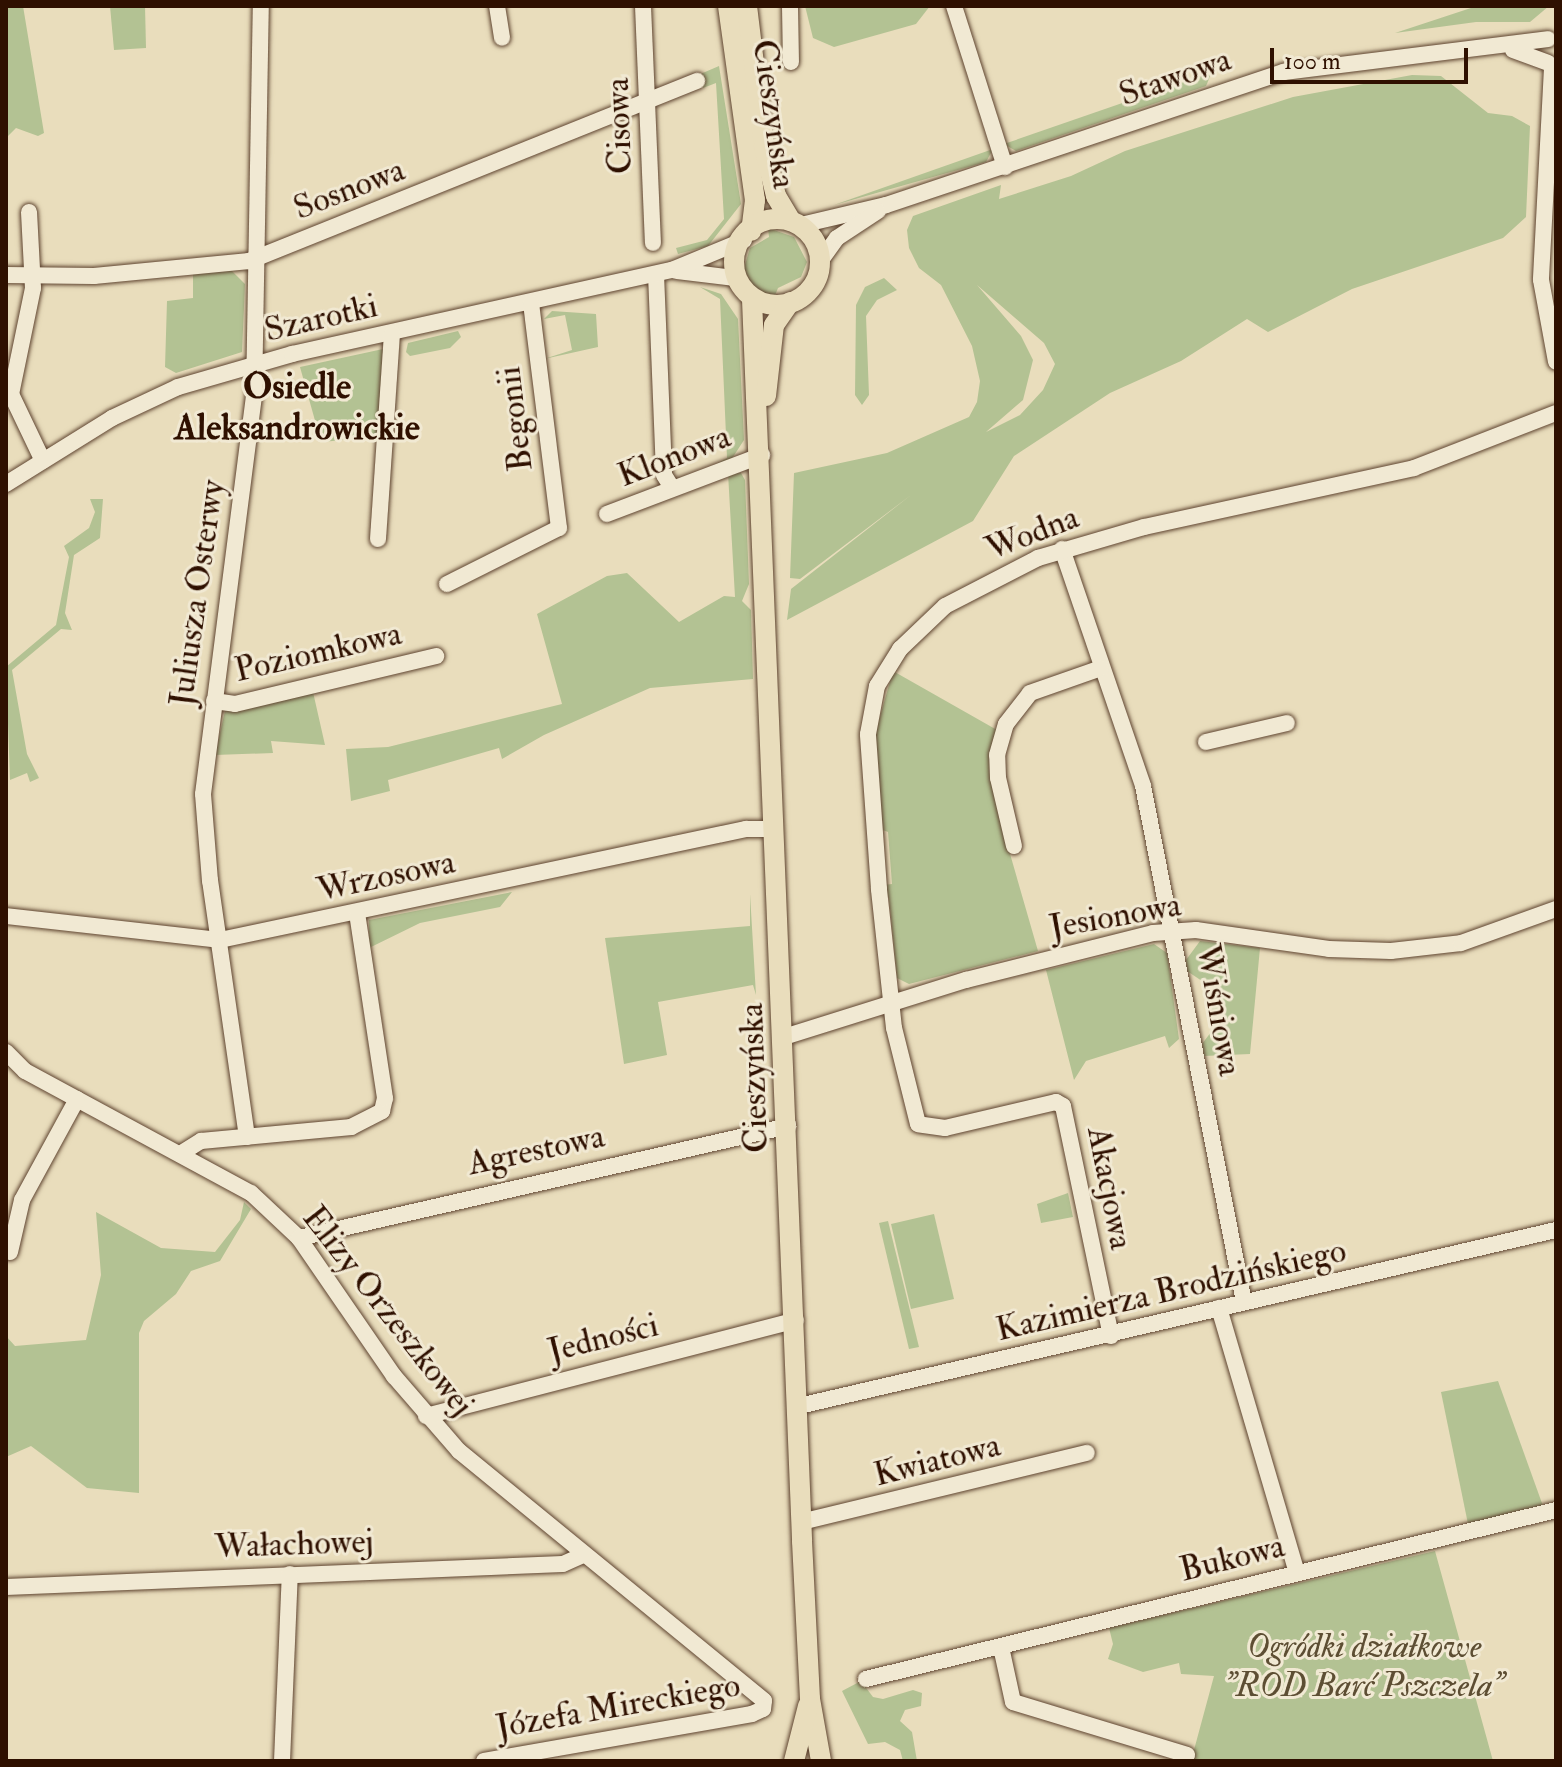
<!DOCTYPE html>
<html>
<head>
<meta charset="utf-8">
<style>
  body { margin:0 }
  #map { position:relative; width:1562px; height:1767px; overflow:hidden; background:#e9ddbc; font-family:"IM FELL Double Pica",serif }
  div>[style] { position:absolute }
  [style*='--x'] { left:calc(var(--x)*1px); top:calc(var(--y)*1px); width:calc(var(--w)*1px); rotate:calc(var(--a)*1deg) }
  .green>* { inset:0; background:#b3c293 }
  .roads { filter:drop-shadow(0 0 2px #5e432f) drop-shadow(0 0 2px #5e432f) }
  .minor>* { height:16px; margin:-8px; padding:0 8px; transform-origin:8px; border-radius:8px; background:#f1e9d3 }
  .major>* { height:20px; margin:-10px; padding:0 10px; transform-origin:10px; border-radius:10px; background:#e9ddbc }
  .major>.ring { margin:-10px; padding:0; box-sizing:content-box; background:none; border:20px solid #e9ddbc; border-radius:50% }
  span { translate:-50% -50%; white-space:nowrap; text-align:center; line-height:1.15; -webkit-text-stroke:6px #f1e9d3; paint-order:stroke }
  .street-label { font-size:34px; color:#2f1000 }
  .park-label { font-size:34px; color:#5d4e33; font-style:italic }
  .neighbourhood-label { font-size:36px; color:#2f1000; font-weight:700 }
  .frame { position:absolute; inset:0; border:8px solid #2f1000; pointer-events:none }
  .scale { position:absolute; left:1270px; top:48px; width:198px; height:36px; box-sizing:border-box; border:4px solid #2f1000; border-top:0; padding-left:10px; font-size:24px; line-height:28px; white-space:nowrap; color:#2f1000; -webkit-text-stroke:6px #f1e9d3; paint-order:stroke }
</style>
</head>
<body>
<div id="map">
  <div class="green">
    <i style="clip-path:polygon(6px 6px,23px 6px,44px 133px,38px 136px,16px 128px,6px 138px)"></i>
    <i style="clip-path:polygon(110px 6px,145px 6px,146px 48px,114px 50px)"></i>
    <i style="clip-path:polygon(805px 6px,930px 6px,916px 24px,834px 47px,813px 38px)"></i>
    <i style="clip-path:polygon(1477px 6px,1549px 6px,1530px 22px,1476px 22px,1395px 33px)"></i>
    <i style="clip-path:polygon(719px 66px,741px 204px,708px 246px,678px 254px,676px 248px,707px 240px,724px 219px,716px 83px,703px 88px,698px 75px)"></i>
    <i style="clip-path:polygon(1212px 72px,1206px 86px,1016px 151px,1004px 144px)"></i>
    <i style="clip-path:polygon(evenodd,1412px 75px,1441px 76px,1488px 113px,1512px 116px,1530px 126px,1526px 217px,1503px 238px,1352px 289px,1268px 332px,1247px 319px,1181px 361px,1110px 393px,1014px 456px,973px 521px,787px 620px,791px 589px,911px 495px,800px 579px,790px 578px,794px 473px,887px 453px,969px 417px,977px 402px,980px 381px,972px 346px,941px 285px,919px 268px,909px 248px,907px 230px,913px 216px,1001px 185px,999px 199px,1071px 176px,1125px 151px,1293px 97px,1412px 75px,977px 285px,1044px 343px,1055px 364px,1043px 390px,1020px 415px,986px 432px,1023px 400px,1033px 360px,1021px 336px,977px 285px)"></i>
    <i style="clip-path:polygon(993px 149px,986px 162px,834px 205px)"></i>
    <i style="clip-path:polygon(768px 228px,794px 237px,807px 262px,801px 277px,778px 288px,774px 298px,752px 286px,744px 268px,750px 248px,769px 237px)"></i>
    <i style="clip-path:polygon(231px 270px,245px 284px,242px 352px,176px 373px,165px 367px,167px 301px,193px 298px,193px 273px)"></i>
    <i style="clip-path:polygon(884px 278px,897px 290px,877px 300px,866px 316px,869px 395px,862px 405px,855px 395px,856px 305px,865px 287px)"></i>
    <i style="clip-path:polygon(700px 287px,721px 294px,738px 319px,744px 440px,731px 460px,705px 470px,727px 458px,720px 299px)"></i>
    <i style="clip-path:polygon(552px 311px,596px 314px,598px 347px,544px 359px,572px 350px,565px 315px,544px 319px)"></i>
    <i style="clip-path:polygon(458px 331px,461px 337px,450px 348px,410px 356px,406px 352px,408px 343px)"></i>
    <i style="clip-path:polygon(383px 349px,378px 437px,321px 442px,300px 367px)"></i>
    <i style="clip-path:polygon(728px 473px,741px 473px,745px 480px,749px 584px,742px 601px,751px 610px,753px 679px,650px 688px,544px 735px,502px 759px,499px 748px,388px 780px,390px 791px,351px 801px,346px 749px,388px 747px,562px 704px,537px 614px,607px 576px,627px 573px,679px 622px,724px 596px,735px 597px)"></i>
    <i style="clip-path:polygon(90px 499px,103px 499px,100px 538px,74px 555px,65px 613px,72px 630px,61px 629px,12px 670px,27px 754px,39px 778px,30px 782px,27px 773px,10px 780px,6px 667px,56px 625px,69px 557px,64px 546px,89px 528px,95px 512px)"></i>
    <i style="clip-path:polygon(893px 671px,997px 730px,1004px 833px,1038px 951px,909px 984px,897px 978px,889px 898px,884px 895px,883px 885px,892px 884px,888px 832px,880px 829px,875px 734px)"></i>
    <i style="clip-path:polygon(313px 692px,325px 745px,271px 741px,273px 753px,215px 755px,225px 711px)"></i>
    <i style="clip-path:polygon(512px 892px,500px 907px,420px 923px,369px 948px,369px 920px)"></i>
    <i style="clip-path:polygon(750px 894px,756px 995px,753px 985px,658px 1002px,667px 1055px,624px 1064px,605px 938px,750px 926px)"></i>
    <i style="clip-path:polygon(1200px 941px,1260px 948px,1250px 1054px,1204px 1056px,1202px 1044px,1211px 1032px,1202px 981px,1187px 971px,1186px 960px)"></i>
    <i style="clip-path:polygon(1154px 944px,1167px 953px,1179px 1039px,1169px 1048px,1165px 1036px,1086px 1061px,1074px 1080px,1046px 970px)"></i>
    <i style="clip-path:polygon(1068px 1193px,1073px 1217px,1041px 1223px,1037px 1204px)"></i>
    <i style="clip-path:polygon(244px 1202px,251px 1209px,220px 1261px,191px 1271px,176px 1294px,144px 1321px,139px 1333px,139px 1493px,87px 1488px,31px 1446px,6px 1457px,6px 1336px,15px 1346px,86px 1340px,101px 1275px,96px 1212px,161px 1248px,215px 1252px,240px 1220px)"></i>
    <i style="clip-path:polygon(934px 1214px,954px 1299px,911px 1309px,891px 1224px)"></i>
    <i style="clip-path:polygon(888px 1221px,919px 1347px,909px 1349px,879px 1223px)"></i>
    <i style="clip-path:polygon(1498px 1381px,1543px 1506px,1468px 1524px,1441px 1392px)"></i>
    <i style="clip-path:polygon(1435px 1551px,1493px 1761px,1191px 1761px,1214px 1676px,1181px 1674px,1179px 1663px,1143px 1672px,1108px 1659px,1113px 1644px,1109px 1628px)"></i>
    <i style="clip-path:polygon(861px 1681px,873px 1697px,883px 1699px,913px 1690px,922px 1693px,921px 1706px,905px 1710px,900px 1721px,912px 1732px,917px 1761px,903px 1761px,900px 1750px,885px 1742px,868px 1744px,842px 1691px)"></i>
  </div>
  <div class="roads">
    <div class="minor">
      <i style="--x:497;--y:6;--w:32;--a:81"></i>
      <i style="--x:643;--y:6;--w:237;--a:87.6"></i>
      <i style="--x:790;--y:6;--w:56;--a:89"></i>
      <i style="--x:954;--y:6;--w:169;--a:72.4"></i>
      <i style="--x:1513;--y:50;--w:37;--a:20"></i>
      <i style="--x:1552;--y:68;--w:212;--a:93"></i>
      <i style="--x:1541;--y:280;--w:83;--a:79.6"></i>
      <i style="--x:29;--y:212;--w:76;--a:87"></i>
      <i style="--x:33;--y:288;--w:108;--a:101.7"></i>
      <i style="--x:11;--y:394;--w:74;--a:64.5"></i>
      <i style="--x:801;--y:225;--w:87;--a:-13.2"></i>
      <i style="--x:886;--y:205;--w:420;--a:-18.5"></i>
      <i style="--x:1284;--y:72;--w:266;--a:-7.1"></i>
      <i style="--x:821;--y:260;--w:27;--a:-54"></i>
      <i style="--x:837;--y:238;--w:49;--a:-33.4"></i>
      <i style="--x:677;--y:271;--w:57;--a:7"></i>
      <i style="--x:656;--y:274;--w:201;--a:87.7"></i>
      <i style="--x:664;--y:475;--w:13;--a:58"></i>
      <i style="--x:6;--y:275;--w:88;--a:0.7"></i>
      <i style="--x:94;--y:276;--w:156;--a:-5.5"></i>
      <i style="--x:249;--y:261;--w:483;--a:-21.9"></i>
      <i style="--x:6;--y:484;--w:125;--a:-31.9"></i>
      <i style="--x:112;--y:418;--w:73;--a:-25.2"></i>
      <i style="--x:178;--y:387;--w:119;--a:-16.1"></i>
      <i style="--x:292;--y:354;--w:389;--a:-12.5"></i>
      <i style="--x:672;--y:270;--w:78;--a:-22.6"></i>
      <i style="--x:607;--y:514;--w:166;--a:-20.8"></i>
      <i style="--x:378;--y:539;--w:206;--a:-86.1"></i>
      <i style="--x:1062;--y:549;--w:250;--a:71.1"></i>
      <i style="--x:1143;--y:786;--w:526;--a:78.93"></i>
      <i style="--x:447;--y:584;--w:125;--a:-26.6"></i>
      <i style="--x:559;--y:528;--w:227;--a:-97.1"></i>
      <i style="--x:214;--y:701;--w:21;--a:8"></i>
      <i style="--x:235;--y:704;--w:207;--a:-13.4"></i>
      <i style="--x:1206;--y:742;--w:83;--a:-13.2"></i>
      <i style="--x:1014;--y:846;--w:70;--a:-103.2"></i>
      <i style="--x:998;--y:778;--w:23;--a:-92"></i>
      <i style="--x:997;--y:755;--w:32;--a:-74"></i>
      <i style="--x:1006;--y:724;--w:39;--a:-52"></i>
      <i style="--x:1030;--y:693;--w:75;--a:-19.4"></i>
      <i style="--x:6;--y:916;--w:215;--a:6.4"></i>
      <i style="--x:220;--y:940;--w:538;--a:-11.92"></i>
      <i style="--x:746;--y:829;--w:29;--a:0"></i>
      <i style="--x:784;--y:1037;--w:191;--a:-17.4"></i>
      <i style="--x:966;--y:980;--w:193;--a:-14.1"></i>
      <i style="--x:1153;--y:933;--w:43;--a:-4"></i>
      <i style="--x:1196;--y:930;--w:134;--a:8.1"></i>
      <i style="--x:1329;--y:949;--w:62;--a:1.8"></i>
      <i style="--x:1391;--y:951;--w:70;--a:-6.5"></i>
      <i style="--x:1461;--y:943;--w:101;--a:-19.7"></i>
      <i style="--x:6;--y:1052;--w:27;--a:45"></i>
      <i style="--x:25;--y:1071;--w:257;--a:28.4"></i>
      <i style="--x:251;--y:1193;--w:66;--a:43.2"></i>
      <i style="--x:299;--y:1238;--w:168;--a:55.5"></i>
      <i style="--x:394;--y:1376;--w:99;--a:49.1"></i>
      <i style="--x:459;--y:1451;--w:394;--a:39.3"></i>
      <i style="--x:764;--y:1701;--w:8;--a:97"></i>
      <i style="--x:763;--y:1709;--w:12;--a:156"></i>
      <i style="--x:752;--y:1714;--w:272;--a:170.1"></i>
      <i style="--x:247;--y:1137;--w:259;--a:-98.2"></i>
      <i style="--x:210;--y:881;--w:87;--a:-94.6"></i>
      <i style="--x:203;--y:794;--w:401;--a:-82.7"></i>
      <i style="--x:254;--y:396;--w:390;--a:-89"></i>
      <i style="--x:180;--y:1154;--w:25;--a:-32"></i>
      <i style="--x:201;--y:1141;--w:151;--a:-5.3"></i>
      <i style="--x:351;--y:1127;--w:35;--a:-27"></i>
      <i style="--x:382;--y:1111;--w:13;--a:-77"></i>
      <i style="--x:385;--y:1098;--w:187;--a:-98.6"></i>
      <i style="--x:299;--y:1238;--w:502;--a:-12.9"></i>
      <i style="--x:10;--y:1252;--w:53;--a:-77"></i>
      <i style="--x:22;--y:1200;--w:115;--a:-61.4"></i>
      <i style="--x:1219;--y:1308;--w:276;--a:73.6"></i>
      <i style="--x:1111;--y:1336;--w:235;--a:-101.8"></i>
      <i style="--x:1063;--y:1106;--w:8;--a:-150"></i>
      <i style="--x:1056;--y:1102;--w:114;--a:166.8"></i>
      <i style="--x:945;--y:1128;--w:27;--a:-172"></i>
      <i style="--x:918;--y:1124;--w:99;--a:-104"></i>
      <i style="--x:894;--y:1028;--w:140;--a:-96.2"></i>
      <i style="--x:879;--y:889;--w:155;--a:-94.1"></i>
      <i style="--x:868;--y:734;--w:49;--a:-79.4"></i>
      <i style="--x:877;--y:686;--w:44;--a:-58.1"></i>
      <i style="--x:900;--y:649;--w:62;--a:-43.7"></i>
      <i style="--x:945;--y:606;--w:105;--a:-27.3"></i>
      <i style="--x:1038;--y:558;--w:110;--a:-16.3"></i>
      <i style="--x:1144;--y:527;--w:276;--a:-12.3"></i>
      <i style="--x:1414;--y:468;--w:152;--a:-21.2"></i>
      <i style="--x:799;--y:1406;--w:777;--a:-13.09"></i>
      <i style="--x:426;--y:1416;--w:382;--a:-14.5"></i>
      <i style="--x:801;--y:1522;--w:294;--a:-13.6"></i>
      <i style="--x:6;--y:1587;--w:557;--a:-2.36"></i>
      <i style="--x:563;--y:1564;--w:22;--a:-24"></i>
      <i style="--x:1001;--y:1647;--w:56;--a:77.7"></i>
      <i style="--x:1013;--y:1702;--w:182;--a:16.9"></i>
      <i style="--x:866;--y:1679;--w:710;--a:-13.76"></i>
      <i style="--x:282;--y:1761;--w:187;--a:-87.6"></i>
    </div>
    <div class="major">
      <i style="--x:728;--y:6;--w:196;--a:82.1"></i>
      <i style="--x:755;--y:200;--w:31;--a:97"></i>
      <i style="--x:747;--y:6;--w:141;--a:83.1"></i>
      <i style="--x:764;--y:146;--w:51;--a:76.5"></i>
      <i style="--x:776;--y:196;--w:29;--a:59"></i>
      <i class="ring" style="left:734px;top:219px;width:66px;height:66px"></i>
      <i style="--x:752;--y:299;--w:1243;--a:87.69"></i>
      <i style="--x:802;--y:1541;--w:158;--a:87.1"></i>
      <i style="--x:810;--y:1699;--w:63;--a:79.9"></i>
      <i style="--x:766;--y:396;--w:71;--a:-83.6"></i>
      <i style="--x:774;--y:325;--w:28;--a:-55"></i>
      <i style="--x:794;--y:1761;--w:57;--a:-75.7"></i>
    </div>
  </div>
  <div class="street-label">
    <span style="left:1175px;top:77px;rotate:-19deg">Stawowa</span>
    <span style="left:774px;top:114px;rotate:82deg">Cieszyńska</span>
    <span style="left:619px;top:126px;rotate:-92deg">Cisowa</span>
    <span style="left:349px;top:189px;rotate:-21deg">Sosnowa</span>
    <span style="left:321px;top:318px;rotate:-13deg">Szarotki</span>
    <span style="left:515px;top:419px;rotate:-97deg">Begonii</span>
    <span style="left:674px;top:456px;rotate:-21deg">Klonowa</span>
    <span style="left:1032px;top:533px;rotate:-21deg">Wodna</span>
    <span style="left:197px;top:593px;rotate:-82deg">Juliusza Osterwy</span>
    <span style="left:318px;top:652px;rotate:-13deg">Poziomkowa</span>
    <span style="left:386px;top:876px;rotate:-12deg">Wrzosowa</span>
    <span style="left:1115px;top:916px;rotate:-10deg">Jesionowa</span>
    <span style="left:1219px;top:1010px;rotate:80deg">Wiśniowa</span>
    <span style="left:754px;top:1078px;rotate:-92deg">Cieszyńska</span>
    <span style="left:536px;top:1150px;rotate:-12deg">Agrestowa</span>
    <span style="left:1110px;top:1188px;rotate:79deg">Akacjowa</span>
    <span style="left:1171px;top:1290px;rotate:-13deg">Kazimierza Brodzińskiego</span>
    <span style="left:388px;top:1311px;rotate:52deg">Elizy Orzeszkowej</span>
    <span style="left:603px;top:1338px;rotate:-14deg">Jedności</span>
    <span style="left:937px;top:1460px;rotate:-14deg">Kwiatowa</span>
    <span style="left:294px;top:1544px;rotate:-2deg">Wałachowej</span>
    <span style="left:1232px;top:1558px;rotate:-14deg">Bukowa</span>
    <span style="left:618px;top:1706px;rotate:-10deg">Józefa Mireckiego</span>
  </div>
  <div class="park-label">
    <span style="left:1364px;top:1666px">Ogródki działkowe<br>"ROD Barć Pszczela"</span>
  </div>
  <div class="neighbourhood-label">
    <span style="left:297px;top:407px">Osiedle<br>Aleksandrowickie</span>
  </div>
  <div class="frame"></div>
  <div class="scale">100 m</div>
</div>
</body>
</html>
